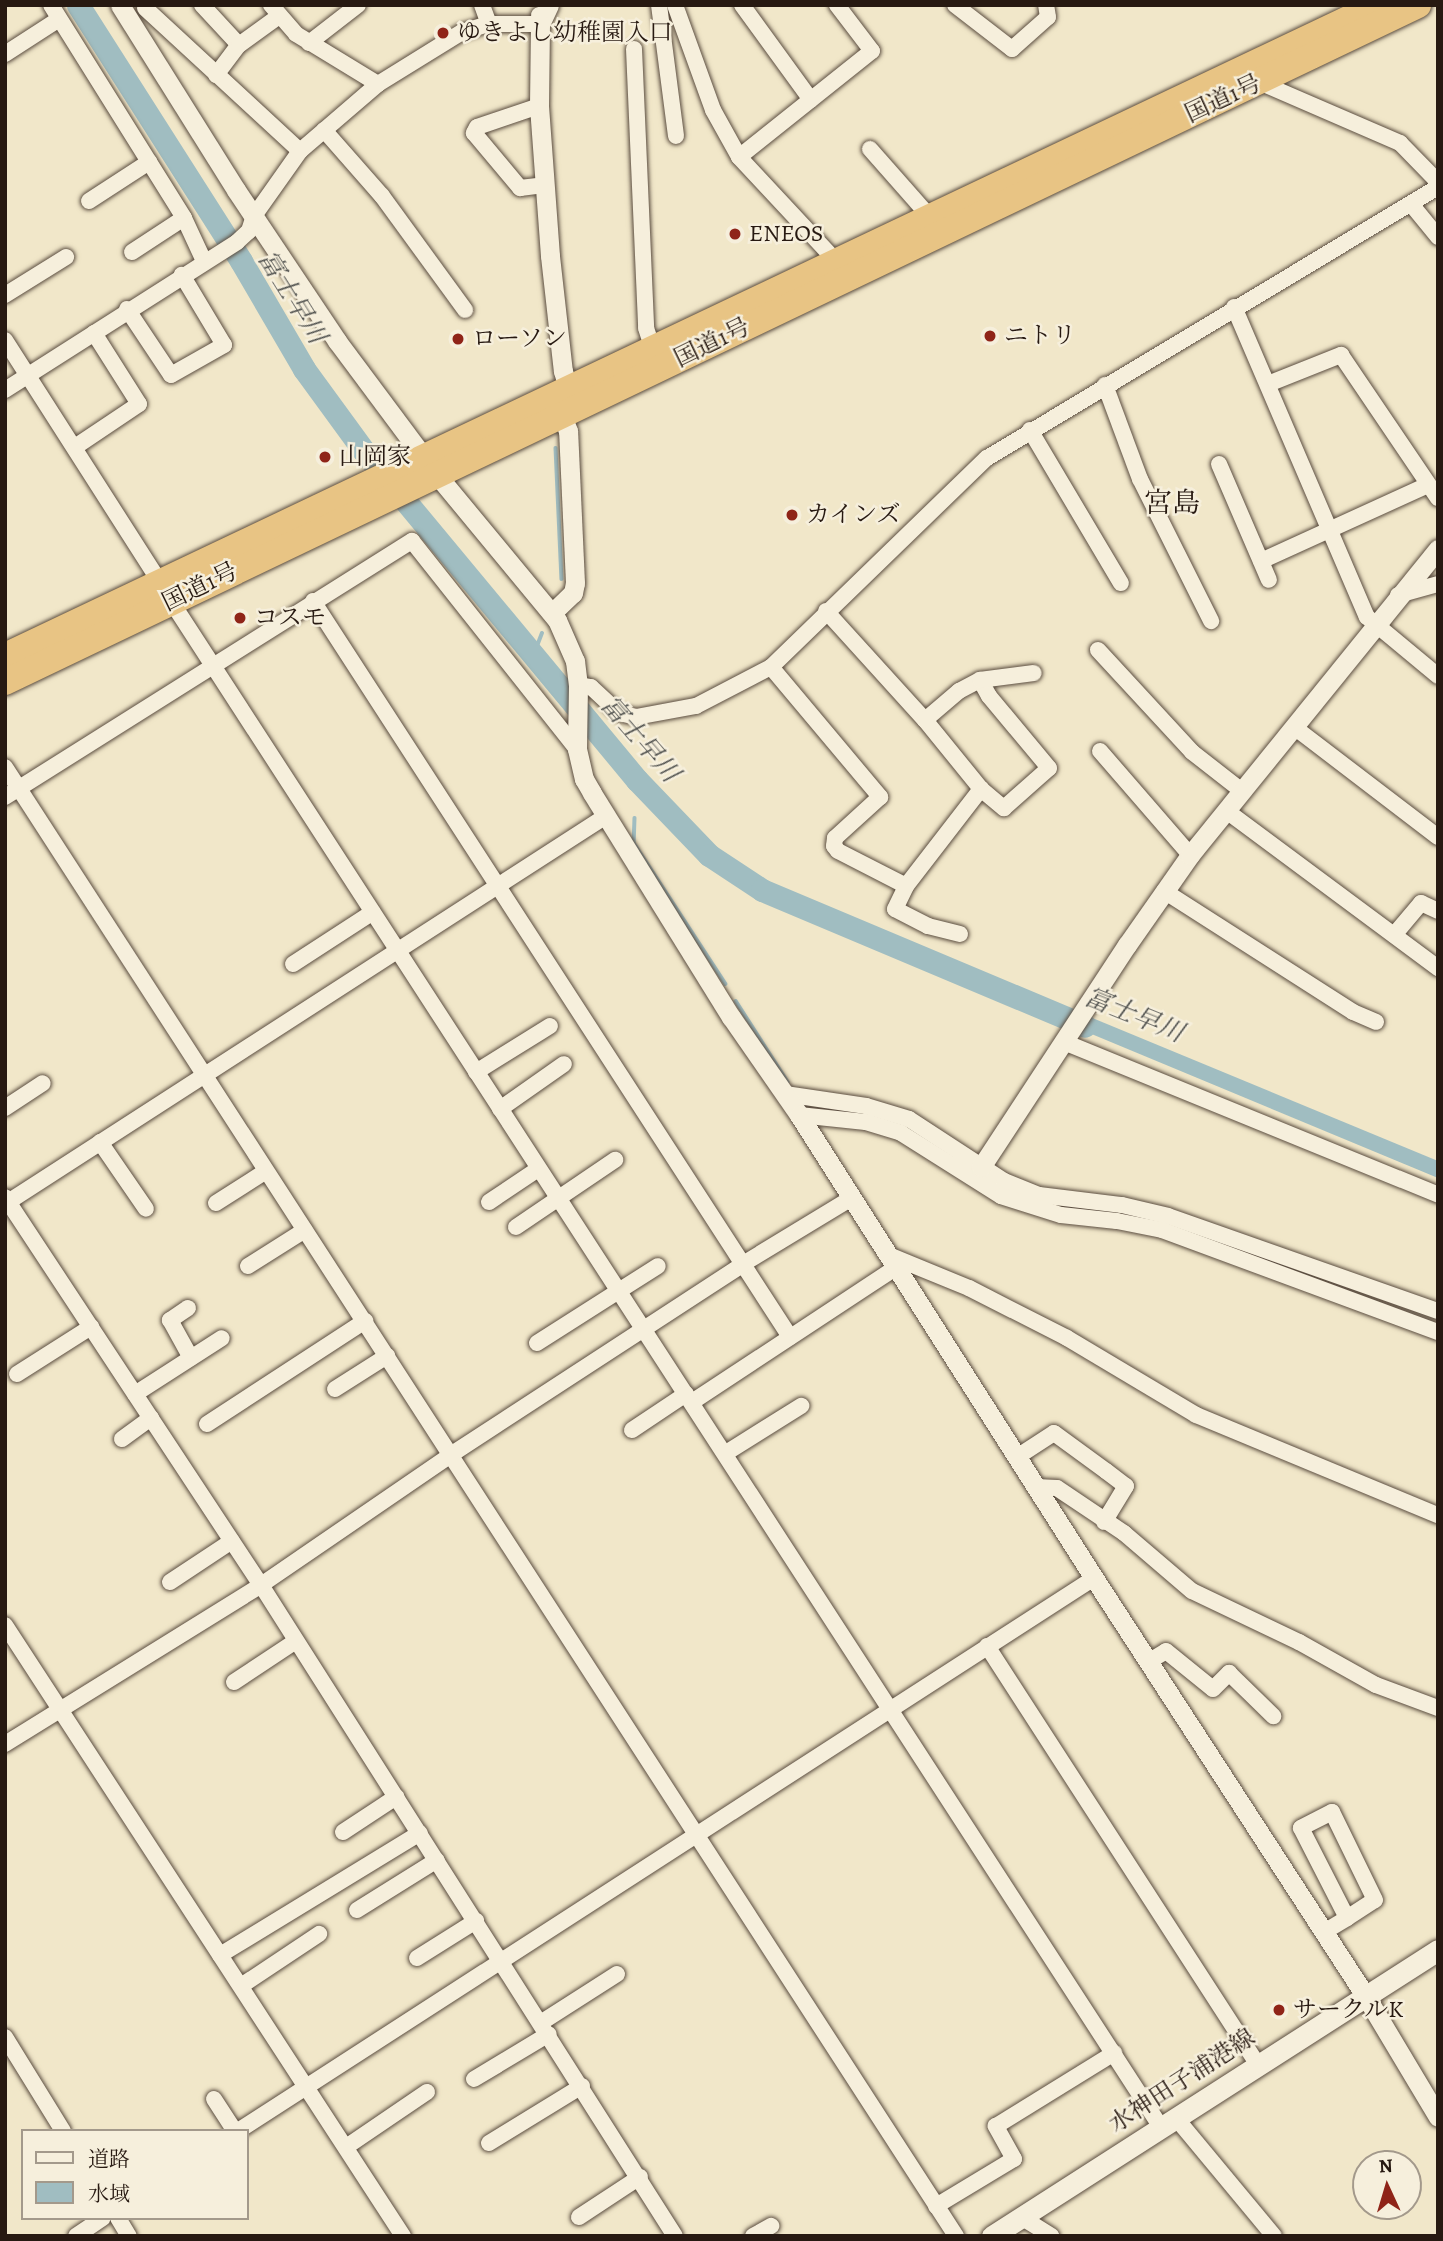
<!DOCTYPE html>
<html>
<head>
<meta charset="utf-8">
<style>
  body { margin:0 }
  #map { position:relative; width:1443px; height:2241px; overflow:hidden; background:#f1e7c9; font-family:Alegreya,"Noto Serif JP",serif }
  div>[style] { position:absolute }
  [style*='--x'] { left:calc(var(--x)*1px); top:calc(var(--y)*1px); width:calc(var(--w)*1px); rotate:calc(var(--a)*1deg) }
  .water>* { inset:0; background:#a0bdc1 }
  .stream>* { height:3.5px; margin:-1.75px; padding:0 1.75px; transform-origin:1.75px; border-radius:1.75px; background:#a0bdc1 }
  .river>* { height:23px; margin:-11.5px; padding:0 11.5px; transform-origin:11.5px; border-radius:11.5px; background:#a0bdc1 }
  .roads { filter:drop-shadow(0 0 2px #5a4c3f) drop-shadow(0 0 2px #5a4c3f) }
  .minor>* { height:16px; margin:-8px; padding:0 8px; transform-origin:8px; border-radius:8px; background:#f6efdc }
  .tertiary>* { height:19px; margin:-9.5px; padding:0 9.5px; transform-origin:9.5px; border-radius:9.5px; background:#f6efdc }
  .secondary>* { height:21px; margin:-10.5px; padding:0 10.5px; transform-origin:10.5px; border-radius:10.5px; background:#f6efdc }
  .trunk>* { height:26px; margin:-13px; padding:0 13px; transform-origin:13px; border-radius:13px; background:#e8c484 }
  .dots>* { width:19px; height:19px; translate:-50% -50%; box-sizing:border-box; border:4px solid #f6efdc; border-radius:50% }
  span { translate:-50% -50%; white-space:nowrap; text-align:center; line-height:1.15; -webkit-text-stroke:5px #f6efdc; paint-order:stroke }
  .poi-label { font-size:24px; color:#271911 }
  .left { translate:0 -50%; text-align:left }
  .street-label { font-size:24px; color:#271911 }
  .water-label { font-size:26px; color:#51524f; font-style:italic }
  .quarter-label { font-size:28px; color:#271911 }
  .frame { position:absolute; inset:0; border:7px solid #271911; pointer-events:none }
  .legend { position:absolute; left:21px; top:2129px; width:228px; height:91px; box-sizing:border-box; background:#f6efdc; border:2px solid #a3998b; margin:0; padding:9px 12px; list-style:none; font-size:21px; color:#271911 }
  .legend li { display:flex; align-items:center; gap:14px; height:35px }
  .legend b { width:35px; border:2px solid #a3998b }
  .north { position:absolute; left:1352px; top:2150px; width:70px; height:70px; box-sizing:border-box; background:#f6efdc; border:2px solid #a3998b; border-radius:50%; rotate:356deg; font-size:19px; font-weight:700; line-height:28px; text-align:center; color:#271911 }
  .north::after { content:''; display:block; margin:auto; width:24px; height:32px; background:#8f2418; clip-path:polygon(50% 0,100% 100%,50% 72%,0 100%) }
</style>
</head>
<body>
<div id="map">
  <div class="water">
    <i style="clip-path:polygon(1061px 1005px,1438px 1161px,1438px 1178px,1053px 1018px)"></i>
  </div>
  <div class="stream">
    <i style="--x:556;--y:448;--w:131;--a:87.4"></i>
    <i style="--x:534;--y:654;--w:22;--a:-69"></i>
    <i style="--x:635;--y:818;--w:25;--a:92"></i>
    <i style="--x:634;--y:843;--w:168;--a:56.9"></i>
    <i style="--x:736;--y:1001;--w:96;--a:57.3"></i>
    <i style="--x:1059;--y:1205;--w:30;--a:8"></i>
    <i style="--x:1199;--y:1235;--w:16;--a:22"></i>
  </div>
  <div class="river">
    <i style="--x:78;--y:5;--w:303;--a:57.5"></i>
    <i style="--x:241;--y:261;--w:125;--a:59.7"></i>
    <i style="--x:304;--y:369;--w:100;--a:53.9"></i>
    <i style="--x:363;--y:450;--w:429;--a:50.3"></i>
    <i style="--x:637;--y:780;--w:104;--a:46.2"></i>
    <i style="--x:709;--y:855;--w:64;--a:33.4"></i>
    <i style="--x:762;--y:890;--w:350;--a:22.8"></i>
  </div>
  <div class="roads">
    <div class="minor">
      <i style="--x:51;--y:5;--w:251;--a:58"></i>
      <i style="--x:184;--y:218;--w:47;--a:65.1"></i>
      <i style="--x:202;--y:5;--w:54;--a:47.2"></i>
      <i style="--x:271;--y:5;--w:38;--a:49"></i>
      <i style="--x:296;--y:34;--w:96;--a:31.4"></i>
      <i style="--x:482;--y:5;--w:20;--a:70"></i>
      <i style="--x:659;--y:5;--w:132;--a:82.6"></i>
      <i style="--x:675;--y:5;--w:112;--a:70.1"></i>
      <i style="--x:713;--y:110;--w:54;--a:61"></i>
      <i style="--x:739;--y:157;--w:142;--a:47"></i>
      <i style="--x:742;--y:5;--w:117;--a:54"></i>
      <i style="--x:955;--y:5;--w:72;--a:37.7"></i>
      <i style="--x:1012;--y:49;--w:48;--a:-41.6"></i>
      <i style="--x:1048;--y:17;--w:12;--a:-99"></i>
      <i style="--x:145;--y:8;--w:211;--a:42.7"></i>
      <i style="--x:309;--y:43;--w:62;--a:-37.8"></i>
      <i style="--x:634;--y:49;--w:279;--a:87.5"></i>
      <i style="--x:646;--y:328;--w:20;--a:72"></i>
      <i style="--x:5;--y:54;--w:64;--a:-32.9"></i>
      <i style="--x:216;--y:75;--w:38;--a:-53"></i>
      <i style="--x:239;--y:45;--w:49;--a:-35.9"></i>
      <i style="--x:1259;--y:82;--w:154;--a:23.4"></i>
      <i style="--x:1400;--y:143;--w:54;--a:45.7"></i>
      <i style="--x:539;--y:106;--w:65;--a:161.3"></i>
      <i style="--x:477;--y:127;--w:7;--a:117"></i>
      <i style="--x:474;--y:133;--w:72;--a:50.1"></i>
      <i style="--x:520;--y:188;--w:24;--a:-7"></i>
      <i style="--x:324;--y:130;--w:88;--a:48.7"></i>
      <i style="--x:382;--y:196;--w:141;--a:53.9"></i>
      <i style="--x:870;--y:149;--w:91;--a:48.6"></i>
      <i style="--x:739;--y:157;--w:170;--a:-38.6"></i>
      <i style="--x:872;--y:51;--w:58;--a:-127.3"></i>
      <i style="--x:89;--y:201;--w:72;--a:-33"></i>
      <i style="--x:1411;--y:204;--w:43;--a:50.7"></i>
      <i style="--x:132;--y:252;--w:62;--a:-33.2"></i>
      <i style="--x:5;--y:295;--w:72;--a:-31.9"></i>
      <i style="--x:1234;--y:307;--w:337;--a:66.8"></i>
      <i style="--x:1367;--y:617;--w:92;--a:39.7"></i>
      <i style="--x:127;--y:309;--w:79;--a:56.3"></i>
      <i style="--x:171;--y:375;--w:61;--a:-29.5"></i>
      <i style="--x:224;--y:345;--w:82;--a:-121"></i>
      <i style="--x:5;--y:340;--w:290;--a:57.4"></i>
      <i style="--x:1268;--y:384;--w:79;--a:-21.7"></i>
      <i style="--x:1341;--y:355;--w:173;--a:55.9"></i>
      <i style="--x:1105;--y:385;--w:100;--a:69.6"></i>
      <i style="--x:1140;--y:479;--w:159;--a:63.4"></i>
      <i style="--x:5;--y:390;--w:275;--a:-32.5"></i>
      <i style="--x:237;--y:242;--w:16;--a:-43"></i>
      <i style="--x:249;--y:231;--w:16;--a:-72"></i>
      <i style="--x:254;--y:216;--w:80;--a:-54.7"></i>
      <i style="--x:300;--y:151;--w:103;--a:-40.7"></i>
      <i style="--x:378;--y:84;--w:99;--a:-31.8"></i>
      <i style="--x:462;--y:32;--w:28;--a:-17"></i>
      <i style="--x:489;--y:24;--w:51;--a:0"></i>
      <i style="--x:540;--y:24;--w:9;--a:-96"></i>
      <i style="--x:1030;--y:430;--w:178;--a:59.3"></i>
      <i style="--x:75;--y:447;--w:77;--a:-33.9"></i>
      <i style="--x:139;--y:404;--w:84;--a:-122.4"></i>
      <i style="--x:1219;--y:464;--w:126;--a:66.7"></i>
      <i style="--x:1261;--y:561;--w:183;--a:-24.5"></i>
      <i style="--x:1398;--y:595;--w:41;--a:-15.4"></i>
      <i style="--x:171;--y:601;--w:1819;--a:57.03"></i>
      <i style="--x:313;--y:601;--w:877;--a:57.05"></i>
      <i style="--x:826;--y:611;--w:147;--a:47.8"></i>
      <i style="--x:925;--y:720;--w:89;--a:50.9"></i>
      <i style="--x:981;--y:789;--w:30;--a:40"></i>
      <i style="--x:1004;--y:808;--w:60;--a:-41.6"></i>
      <i style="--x:1049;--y:768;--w:94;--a:-129.8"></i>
      <i style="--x:989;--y:696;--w:18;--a:-119"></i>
      <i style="--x:1098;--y:650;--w:139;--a:47.3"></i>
      <i style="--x:1192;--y:752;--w:63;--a:38"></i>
      <i style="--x:771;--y:667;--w:170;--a:50"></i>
      <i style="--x:880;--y:797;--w:61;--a:137.7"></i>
      <i style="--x:835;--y:838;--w:8;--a:97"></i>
      <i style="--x:834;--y:846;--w:6;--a:51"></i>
      <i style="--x:838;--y:851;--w:76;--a:27.2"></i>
      <i style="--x:578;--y:685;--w:13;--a:9"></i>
      <i style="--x:591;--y:687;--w:38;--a:43"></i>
      <i style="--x:619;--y:713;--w:17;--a:13"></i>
      <i style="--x:636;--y:717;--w:61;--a:-10.4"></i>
      <i style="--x:696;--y:706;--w:85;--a:-27.5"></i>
      <i style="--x:771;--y:667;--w:301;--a:-44.1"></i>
      <i style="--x:987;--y:458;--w:526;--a:-31"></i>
      <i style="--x:925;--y:720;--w:45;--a:-40.5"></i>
      <i style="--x:959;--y:691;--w:24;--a:-28"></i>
      <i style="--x:980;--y:680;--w:54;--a:-7.4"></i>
      <i style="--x:1294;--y:727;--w:181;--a:37.4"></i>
      <i style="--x:1100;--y:751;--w:138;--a:49.1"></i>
      <i style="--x:5;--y:767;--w:1750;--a:57.08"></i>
      <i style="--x:5;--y:797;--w:481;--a:-32.2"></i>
      <i style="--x:412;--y:541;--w:265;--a:51.6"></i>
      <i style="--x:1228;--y:812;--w:262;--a:36.6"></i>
      <i style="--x:1164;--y:891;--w:224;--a:32.6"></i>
      <i style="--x:1353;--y:1012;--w:25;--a:23"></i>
      <i style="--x:960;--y:934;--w:33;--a:-166"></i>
      <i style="--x:928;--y:926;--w:37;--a:-153"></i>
      <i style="--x:895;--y:909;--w:25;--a:-64"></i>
      <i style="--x:906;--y:886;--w:123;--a:-52.3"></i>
      <i style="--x:1394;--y:935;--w:42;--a:-49.8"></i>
      <i style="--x:1421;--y:903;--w:19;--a:25"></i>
      <i style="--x:293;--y:964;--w:95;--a:-33"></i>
      <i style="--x:1064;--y:1042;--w:404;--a:22.2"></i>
      <i style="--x:476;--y:1072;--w:87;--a:-31.9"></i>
      <i style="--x:785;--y:1094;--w:82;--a:8.4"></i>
      <i style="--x:866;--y:1106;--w:45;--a:16.8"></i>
      <i style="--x:909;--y:1119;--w:113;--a:33.1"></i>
      <i style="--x:1004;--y:1181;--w:38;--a:22"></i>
      <i style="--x:1039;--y:1195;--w:84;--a:6.9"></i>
      <i style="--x:1122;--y:1205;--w:47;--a:13.4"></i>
      <i style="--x:1168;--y:1216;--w:286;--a:19.4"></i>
      <i style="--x:5;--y:1108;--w:45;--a:-33.3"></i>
      <i style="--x:500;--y:1109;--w:78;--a:-35.1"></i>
      <i style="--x:799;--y:1115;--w:67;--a:6"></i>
      <i style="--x:866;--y:1122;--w:37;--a:17"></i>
      <i style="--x:901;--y:1133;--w:118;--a:32.2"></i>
      <i style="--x:1001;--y:1196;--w:63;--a:17.6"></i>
      <i style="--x:1061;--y:1215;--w:56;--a:6.1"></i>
      <i style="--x:1117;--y:1221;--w:46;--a:11.3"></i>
      <i style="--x:1162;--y:1230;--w:294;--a:20.3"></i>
      <i style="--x:100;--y:1142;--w:81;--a:55.5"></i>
      <i style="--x:5;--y:1197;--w:465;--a:56.6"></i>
      <i style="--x:261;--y:1585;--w:771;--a:57.55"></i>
      <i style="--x:489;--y:1202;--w:59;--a:-34"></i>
      <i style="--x:216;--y:1203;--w:59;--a:-32.6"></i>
      <i style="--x:5;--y:1204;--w:715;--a:-32.85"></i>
      <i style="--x:516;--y:1227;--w:120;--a:-34.1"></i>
      <i style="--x:886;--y:1254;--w:90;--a:22.3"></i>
      <i style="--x:969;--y:1288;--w:110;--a:27"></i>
      <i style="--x:1067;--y:1338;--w:150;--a:30.8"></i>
      <i style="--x:1196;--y:1415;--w:262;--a:22.5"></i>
      <i style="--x:248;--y:1266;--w:67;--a:-32.3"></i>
      <i style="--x:188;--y:1308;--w:22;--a:146"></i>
      <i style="--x:170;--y:1320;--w:43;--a:61.1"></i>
      <i style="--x:537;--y:1343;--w:143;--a:-32.5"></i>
      <i style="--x:17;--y:1374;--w:88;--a:-32.4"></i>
      <i style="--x:335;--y:1389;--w:62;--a:-32.4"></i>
      <i style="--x:135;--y:1394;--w:103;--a:-32.8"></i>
      <i style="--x:692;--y:1402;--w:243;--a:-33.4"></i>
      <i style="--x:207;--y:1424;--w:189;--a:-33.1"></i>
      <i style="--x:632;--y:1430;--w:65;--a:-33.7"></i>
      <i style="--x:122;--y:1439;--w:36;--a:-36"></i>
      <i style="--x:726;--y:1453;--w:89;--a:-32.1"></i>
      <i style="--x:1017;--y:1457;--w:44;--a:-33"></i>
      <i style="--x:1054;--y:1433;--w:64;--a:36.2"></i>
      <i style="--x:1106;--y:1471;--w:25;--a:37"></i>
      <i style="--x:1126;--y:1486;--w:42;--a:121.4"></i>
      <i style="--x:1036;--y:1487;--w:21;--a:3"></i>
      <i style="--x:1057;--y:1488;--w:81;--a:33.9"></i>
      <i style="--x:1124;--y:1533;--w:89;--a:40.5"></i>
      <i style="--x:1192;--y:1591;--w:119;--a:25.5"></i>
      <i style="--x:1299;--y:1642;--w:88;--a:29.2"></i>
      <i style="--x:1376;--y:1685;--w:66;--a:20.4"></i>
      <i style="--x:170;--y:1582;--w:74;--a:-33.5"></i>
      <i style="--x:5;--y:1625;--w:729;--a:56.92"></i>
      <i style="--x:987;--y:1646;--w:498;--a:57.1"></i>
      <i style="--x:1148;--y:1662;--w:21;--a:-31"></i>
      <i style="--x:1166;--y:1651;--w:60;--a:39"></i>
      <i style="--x:1213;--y:1689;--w:23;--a:-45"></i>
      <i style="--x:1229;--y:1673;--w:62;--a:44.3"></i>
      <i style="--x:234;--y:1682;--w:74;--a:-33.5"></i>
      <i style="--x:5;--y:1744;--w:301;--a:-31.8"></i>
      <i style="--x:261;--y:1585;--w:232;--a:-34.4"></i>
      <i style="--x:452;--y:1454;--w:348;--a:-33.1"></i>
      <i style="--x:743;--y:1264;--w:125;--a:-31.3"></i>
      <i style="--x:343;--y:1832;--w:64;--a:-33.4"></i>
      <i style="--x:357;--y:1910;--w:94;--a:-32"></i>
      <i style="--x:1324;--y:1932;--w:27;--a:-31"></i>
      <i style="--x:1347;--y:1918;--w:33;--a:-33"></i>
      <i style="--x:1375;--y:1900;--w:98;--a:-116"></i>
      <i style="--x:1332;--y:1812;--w:35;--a:153"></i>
      <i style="--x:1301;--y:1828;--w:101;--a:62.9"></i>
      <i style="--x:220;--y:1955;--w:234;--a:-31.4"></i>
      <i style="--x:417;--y:1958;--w:70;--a:-32.1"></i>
      <i style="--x:241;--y:1986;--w:94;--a:-33.7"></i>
      <i style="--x:542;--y:2022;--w:89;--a:-32.6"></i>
      <i style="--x:5;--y:2037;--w:110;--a:58.3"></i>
      <i style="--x:474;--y:2079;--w:87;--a:-31"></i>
      <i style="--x:214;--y:2099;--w:38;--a:57"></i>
      <i style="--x:1176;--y:2118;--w:153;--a:50.3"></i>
      <i style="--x:238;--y:2131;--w:1019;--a:-32.86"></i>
      <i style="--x:489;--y:2143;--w:109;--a:-31.5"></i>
      <i style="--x:346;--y:2147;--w:98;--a:-34.2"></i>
      <i style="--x:936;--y:2206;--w:91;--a:-31.1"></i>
      <i style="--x:1014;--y:2159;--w:38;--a:-119"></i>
      <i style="--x:996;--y:2126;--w:139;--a:-31.7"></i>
      <i style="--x:579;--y:2217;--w:73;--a:-33.3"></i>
      <i style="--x:1021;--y:2217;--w:36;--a:32"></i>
      <i style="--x:118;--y:2218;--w:21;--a:59"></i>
      <i style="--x:76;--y:2236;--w:32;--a:-34"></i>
      <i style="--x:753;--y:2236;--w:21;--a:-29"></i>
    </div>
    <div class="tertiary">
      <i style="--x:120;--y:5;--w:218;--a:57.9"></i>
      <i style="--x:236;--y:190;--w:182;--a:56.2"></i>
      <i style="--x:337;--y:341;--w:167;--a:53.3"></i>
      <i style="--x:437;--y:475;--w:188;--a:50.4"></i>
      <i style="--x:557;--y:620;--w:45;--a:66.3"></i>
      <i style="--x:575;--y:661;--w:24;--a:83"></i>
      <i style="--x:578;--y:685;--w:64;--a:90.9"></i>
      <i style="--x:577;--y:749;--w:31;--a:77"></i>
      <i style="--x:584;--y:779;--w:16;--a:60"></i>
      <i style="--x:592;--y:793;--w:264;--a:58.2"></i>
      <i style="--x:731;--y:1017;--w:119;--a:55.2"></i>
      <i style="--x:799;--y:1115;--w:549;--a:57.5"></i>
      <i style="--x:1094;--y:1578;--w:497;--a:57"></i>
      <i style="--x:1365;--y:1995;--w:142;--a:59.1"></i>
      <i style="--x:549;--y:5;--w:21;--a:115"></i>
      <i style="--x:540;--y:24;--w:82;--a:90.7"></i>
      <i style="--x:539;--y:106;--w:150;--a:85.8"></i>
      <i style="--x:550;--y:256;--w:116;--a:83.6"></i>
      <i style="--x:563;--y:371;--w:18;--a:74"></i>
      <i style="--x:552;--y:613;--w:29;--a:-44"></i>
      <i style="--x:573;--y:593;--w:10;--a:-79"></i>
      <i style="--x:575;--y:583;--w:152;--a:-92.6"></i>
      <i style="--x:568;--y:431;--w:17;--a:-111"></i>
      <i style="--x:981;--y:1167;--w:266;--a:-56.7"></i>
      <i style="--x:1127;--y:945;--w:110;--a:-55"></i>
      <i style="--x:1190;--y:855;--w:394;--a:-51"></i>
    </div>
    <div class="secondary">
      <i style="--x:992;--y:2236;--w:530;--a:-32.67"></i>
    </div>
    <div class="trunk">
      <i style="--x:5;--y:656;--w:1519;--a:-25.38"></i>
      <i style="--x:5;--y:682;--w:1567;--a:-25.6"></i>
    </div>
  </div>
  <div class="dots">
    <i style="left:443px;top:33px;background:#8f2418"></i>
    <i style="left:735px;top:234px;background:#8f2418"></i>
    <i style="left:990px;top:336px;background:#8f2418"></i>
    <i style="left:458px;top:339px;background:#8f2418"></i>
    <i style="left:325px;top:457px;background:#8f2418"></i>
    <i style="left:792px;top:515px;background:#8f2418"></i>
    <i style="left:240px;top:618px;background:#8f2418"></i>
    <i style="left:1279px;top:2010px;background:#8f2418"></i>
  </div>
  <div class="poi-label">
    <span class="left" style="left:457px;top:33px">ゆきよし幼稚園入口</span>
    <span class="left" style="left:749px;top:234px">ENEOS</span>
    <span class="left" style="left:1004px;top:336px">ニトリ</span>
    <span class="left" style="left:472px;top:339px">ローソン</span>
    <span class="left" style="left:339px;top:457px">山岡家</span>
    <span class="left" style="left:806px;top:515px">カインズ</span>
    <span class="left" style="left:254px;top:618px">コスモ</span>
    <span class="left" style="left:1293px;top:2010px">サークルK</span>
  </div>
  <div class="street-label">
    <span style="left:1223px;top:99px;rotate:-25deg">国道1号</span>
    <span style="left:712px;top:343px;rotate:-26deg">国道1号</span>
    <span style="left:200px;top:587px;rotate:-26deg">国道1号</span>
    <span style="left:1182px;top:2081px;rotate:-33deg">水神田子浦港線</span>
  </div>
  <div class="water-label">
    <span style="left:292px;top:297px;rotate:58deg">富士早川</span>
    <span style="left:640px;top:739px;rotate:49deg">富士早川</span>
    <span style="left:1134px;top:1015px;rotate:22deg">富士早川</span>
  </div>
  <div class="quarter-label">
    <span style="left:1172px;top:503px">宮島</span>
  </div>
  <div class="frame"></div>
  <ul class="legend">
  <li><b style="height:9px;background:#f6efdc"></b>道路</li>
  <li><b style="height:19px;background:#a0bdc1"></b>水域</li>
  </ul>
  <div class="north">N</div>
</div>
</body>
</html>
